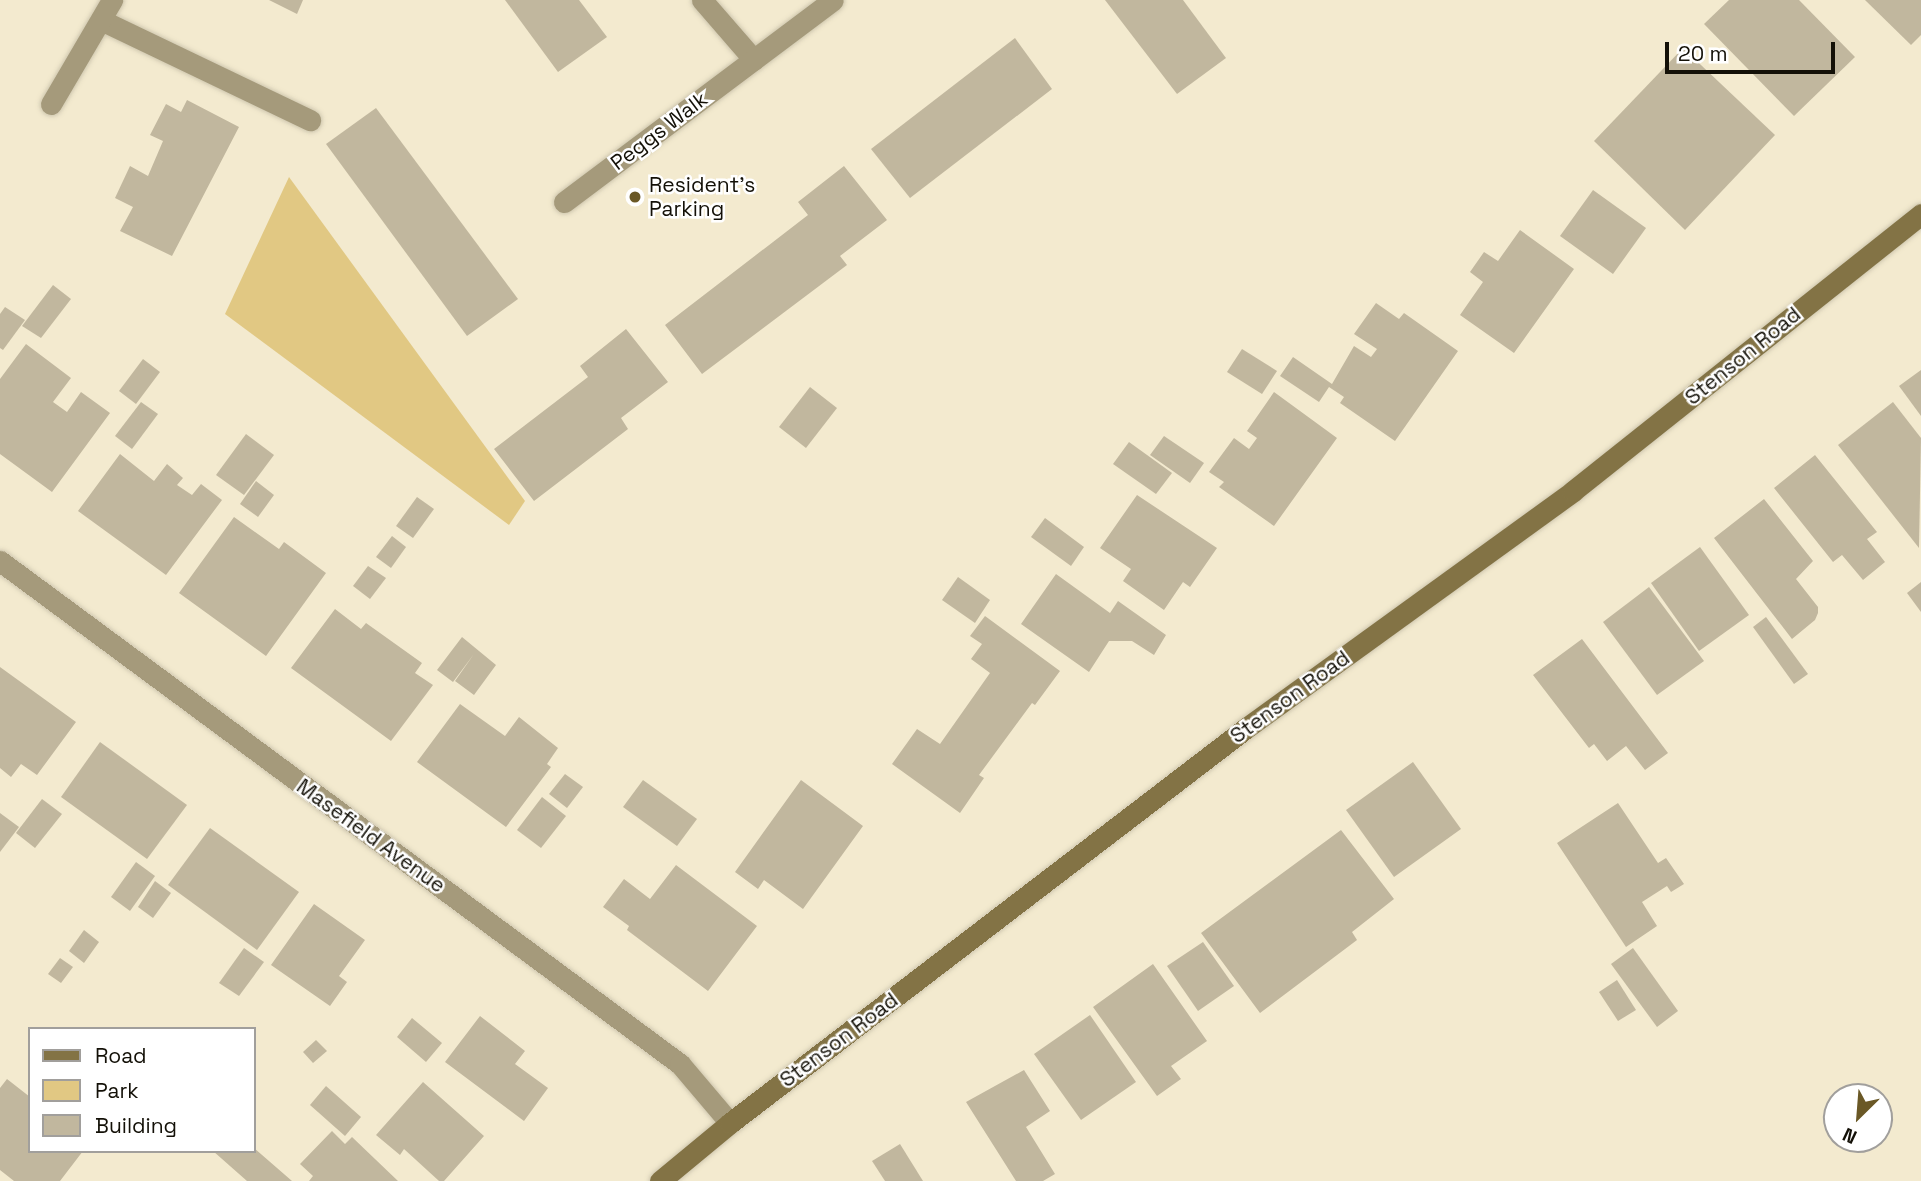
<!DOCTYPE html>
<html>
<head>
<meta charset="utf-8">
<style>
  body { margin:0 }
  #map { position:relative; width:1921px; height:1181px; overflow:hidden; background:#f3eacf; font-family:"Space Grotesk",sans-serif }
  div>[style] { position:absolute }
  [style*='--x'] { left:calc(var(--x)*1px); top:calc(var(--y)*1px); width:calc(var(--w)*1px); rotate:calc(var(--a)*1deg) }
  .green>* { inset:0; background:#e1c883 }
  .building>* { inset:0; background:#c1b79e }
  .roads { filter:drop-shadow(0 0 2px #cfc7af) drop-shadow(0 0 2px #cfc7af) }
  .street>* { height:21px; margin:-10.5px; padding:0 10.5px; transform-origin:10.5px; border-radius:10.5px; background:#a59a7b }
  .secondary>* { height:21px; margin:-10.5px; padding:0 10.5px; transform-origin:10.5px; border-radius:10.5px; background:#837345 }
  .dots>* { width:19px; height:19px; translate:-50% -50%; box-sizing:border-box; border:4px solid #fff; border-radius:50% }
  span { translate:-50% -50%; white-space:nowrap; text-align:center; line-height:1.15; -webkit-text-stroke:5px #fff; paint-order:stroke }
  .street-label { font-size:21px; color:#131007 }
  .poi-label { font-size:21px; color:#131007 }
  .left { translate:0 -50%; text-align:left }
  .legend { position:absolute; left:28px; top:1027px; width:228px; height:126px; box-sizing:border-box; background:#fff; border:2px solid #a19f9c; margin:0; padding:9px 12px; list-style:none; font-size:21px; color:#131007 }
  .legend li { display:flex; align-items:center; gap:14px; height:35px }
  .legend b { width:35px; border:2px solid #a19f9c }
  .north { position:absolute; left:1823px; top:1083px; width:70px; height:70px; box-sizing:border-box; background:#fff; border:2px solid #a19f9c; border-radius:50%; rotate:205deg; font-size:19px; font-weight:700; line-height:28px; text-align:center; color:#131007 }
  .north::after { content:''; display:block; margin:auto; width:24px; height:32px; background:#6a5826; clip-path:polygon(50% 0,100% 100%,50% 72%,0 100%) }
  .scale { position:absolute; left:1665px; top:42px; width:170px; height:32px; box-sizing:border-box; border:4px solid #131007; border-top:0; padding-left:9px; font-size:21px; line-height:24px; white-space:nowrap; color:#131007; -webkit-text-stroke:5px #fff; paint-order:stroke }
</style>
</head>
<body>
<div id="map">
  <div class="green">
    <i style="clip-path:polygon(289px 177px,525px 501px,509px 525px,225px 314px)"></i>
  </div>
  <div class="building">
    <i style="clip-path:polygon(269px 0,303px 0,297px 14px)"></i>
    <i style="clip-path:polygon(505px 0,579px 0,607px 37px,558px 72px)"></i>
    <i style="clip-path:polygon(1105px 0,1183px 0,1226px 58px,1177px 94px)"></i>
    <i style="clip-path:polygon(1729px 0,1799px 0,1855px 57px,1794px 116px,1704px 24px)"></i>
    <i style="clip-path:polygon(1865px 0,1921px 0,1921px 35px,1911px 45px)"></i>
    <i style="clip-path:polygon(1015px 38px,1052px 89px,910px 198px,871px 149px)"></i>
    <i style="clip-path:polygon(1683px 48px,1775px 135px,1685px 230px,1594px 141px)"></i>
    <i style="clip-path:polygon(187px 100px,239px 127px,172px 256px,120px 231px,133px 207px,115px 198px,130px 166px,148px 176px,163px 141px,150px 135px,166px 104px,181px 112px)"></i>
    <i style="clip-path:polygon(376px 108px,518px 299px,467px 336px,326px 144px)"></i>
    <i style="clip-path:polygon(844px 166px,887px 220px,840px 256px,847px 265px,702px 374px,665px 325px,808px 215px,798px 202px)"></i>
    <i style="clip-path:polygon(1593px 190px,1646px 228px,1613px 274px,1560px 236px)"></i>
    <i style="clip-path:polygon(1520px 230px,1574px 269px,1514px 353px,1460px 315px,1483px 282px,1470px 272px,1484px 252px,1498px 261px)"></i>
    <i style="clip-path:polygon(53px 285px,71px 299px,41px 338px,22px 326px)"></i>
    <i style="clip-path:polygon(1376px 303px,1399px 319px,1404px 313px,1458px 351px,1395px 441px,1340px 403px,1344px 397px,1329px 387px,1319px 402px,1280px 376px,1293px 357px,1332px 384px,1354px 346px,1371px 357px,1377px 349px,1354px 334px)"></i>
    <i style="clip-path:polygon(5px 307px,25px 320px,3px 350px,0 348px,0 314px)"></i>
    <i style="clip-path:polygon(626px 329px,668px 382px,621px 418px,628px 429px,534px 501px,494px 449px,588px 377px,580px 366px)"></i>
    <i style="clip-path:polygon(26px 344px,71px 378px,53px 402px,67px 412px,81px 392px,110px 413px,52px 492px,0 454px,0 379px)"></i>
    <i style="clip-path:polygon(1242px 349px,1277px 371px,1262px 394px,1227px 372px)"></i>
    <i style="clip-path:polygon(143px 359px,160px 372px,136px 404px,119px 391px)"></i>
    <i style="clip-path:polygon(1921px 370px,1921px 416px,1899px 386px)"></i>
    <i style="clip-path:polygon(810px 387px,837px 408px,806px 448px,779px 427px)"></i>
    <i style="clip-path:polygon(1274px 392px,1337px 438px,1274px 526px,1219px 487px,1224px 482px,1209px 472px,1234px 438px,1249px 449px,1257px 438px,1247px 431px)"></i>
    <i style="clip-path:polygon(141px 402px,158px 414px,132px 449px,115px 436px)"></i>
    <i style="clip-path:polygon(1893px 402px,1921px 438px,1919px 548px,1838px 445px)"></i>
    <i style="clip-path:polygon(246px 434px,274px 455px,244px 495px,216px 475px)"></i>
    <i style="clip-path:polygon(1164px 436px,1204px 463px,1190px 483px,1150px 455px)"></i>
    <i style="clip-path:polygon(1129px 442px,1172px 473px,1156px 494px,1113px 464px)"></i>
    <i style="clip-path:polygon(120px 454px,154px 481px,167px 464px,183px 478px,177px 485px,192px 495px,201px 484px,222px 500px,166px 575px,78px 511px)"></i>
    <i style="clip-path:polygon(1815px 455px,1877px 532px,1867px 539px,1885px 562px,1863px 580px,1842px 555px,1833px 562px,1774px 488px)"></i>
    <i style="clip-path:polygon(256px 481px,274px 495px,258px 517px,240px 504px)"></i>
    <i style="clip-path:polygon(1137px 495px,1217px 548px,1190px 587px,1183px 582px,1164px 610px,1123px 581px,1131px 569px,1100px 548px)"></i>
    <i style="clip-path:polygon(417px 497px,434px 509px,413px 538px,396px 526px)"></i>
    <i style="clip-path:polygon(1764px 499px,1813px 561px,1796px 579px,1818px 607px,1818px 613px,1815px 620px,1792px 639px,1714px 538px)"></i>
    <i style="clip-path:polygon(234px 517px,279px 549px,284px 542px,326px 573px,266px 656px,179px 593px)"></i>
    <i style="clip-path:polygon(1045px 518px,1084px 547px,1071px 566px,1031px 537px)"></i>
    <i style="clip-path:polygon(392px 536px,406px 547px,391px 568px,376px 557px)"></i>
    <i style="clip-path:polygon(1700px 547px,1749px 615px,1699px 651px,1651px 583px)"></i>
    <i style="clip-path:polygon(368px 566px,386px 578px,370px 599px,353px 586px)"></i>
    <i style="clip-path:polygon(1056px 574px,1110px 613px,1118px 601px,1166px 635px,1154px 655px,1132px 641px,1109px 641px,1089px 672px,1021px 624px)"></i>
    <i style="clip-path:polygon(958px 577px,990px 600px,975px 623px,942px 600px)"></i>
    <i style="clip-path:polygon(1921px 582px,1921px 612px,1907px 593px)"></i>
    <i style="clip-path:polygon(1649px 587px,1704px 661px,1657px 695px,1603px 622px)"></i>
    <i style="clip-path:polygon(335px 609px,361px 629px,366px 623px,422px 663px,415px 673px,433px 685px,391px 741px,291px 668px)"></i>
    <i style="clip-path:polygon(985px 616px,1060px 671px,1035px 705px,1032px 703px,979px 775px,984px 778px,960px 813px,892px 764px,917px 729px,940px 744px,990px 673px,971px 659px,982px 644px,970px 636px)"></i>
    <i style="clip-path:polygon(1766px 617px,1808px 674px,1794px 684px,1753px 627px)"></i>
    <i style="clip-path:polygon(462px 637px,496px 665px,474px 695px,455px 681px,474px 654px,453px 682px,437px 670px)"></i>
    <i style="clip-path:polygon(1582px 639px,1668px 753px,1645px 770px,1626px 746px,1607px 761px,1594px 744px,1589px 748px,1533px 675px)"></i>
    <i style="clip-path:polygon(0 667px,76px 722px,37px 775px,21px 764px,11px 777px,0 768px)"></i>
    <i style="clip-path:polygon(460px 704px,505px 736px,519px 717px,558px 748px,547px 764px,551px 767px,506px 827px,417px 762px)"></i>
    <i style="clip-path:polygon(100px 742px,187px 805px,147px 859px,61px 797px)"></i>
    <i style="clip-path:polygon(1413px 762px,1461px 829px,1394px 877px,1346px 810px)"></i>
    <i style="clip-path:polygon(565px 774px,583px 787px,567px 808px,549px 794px)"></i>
    <i style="clip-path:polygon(643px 780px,697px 819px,677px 846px,623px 807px)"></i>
    <i style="clip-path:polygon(801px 780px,863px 826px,803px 909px,764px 880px,758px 889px,735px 872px)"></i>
    <i style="clip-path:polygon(542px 797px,566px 816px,541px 848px,517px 830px)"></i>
    <i style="clip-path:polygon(42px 799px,62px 814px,35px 848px,16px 833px)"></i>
    <i style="clip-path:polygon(1618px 803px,1658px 863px,1666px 858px,1684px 884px,1671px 892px,1667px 886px,1642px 902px,1657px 926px,1626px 947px,1557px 843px)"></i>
    <i style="clip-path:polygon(0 813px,19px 827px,0 852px)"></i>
    <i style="clip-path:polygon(210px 828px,299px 892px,257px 950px,168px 885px)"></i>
    <i style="clip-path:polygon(1341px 830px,1394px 899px,1352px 932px,1357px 940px,1260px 1013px,1201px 933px)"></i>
    <i style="clip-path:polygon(136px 862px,155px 876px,130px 911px,111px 897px)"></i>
    <i style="clip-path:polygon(676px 865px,757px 926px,708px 991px,627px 930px,629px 926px,603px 907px,624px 879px,650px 899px)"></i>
    <i style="clip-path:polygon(155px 881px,171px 893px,153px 918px,138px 907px)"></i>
    <i style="clip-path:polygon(314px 904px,365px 940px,339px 976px,347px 982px,330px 1006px,271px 965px)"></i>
    <i style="clip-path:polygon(84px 930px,99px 942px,84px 963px,69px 951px)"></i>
    <i style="clip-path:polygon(1203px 942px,1234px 986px,1198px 1011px,1167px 966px)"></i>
    <i style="clip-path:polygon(244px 948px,264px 962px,239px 996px,219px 983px)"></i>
    <i style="clip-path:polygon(1633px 948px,1678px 1011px,1657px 1027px,1611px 964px)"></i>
    <i style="clip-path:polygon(60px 958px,73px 967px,61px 983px,48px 974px)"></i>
    <i style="clip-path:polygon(1153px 964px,1207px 1041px,1171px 1066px,1181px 1079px,1157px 1096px,1093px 1007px)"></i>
    <i style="clip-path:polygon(1617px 980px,1636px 1010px,1618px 1021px,1599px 992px)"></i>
    <i style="clip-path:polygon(1090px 1015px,1136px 1082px,1081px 1120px,1034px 1054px)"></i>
    <i style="clip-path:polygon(480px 1016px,525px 1051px,515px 1064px,548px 1088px,524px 1121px,445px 1062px)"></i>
    <i style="clip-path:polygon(412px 1018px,442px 1043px,426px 1062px,397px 1037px)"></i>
    <i style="clip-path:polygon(316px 1040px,327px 1051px,313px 1063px,303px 1052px)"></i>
    <i style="clip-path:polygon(1024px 1070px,1050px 1111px,1026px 1127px,1055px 1174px,1043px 1181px,1016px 1181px,966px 1102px)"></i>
    <i style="clip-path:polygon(7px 1079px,30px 1097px,30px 1151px,83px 1151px,60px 1181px,14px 1181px,0 1170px,0 1088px)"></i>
    <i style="clip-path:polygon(423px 1082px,484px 1136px,444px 1181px,439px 1181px,404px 1149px,400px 1155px,376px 1135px)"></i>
    <i style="clip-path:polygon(326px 1086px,361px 1117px,345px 1136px,310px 1105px)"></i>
    <i style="clip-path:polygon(332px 1131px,345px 1144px,352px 1137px,398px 1181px,309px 1181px,313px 1176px,300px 1164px)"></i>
    <i style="clip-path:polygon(900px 1144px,923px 1181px,885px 1181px,872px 1161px)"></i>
    <i style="clip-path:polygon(254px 1148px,292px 1181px,247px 1181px,213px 1151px,254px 1151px)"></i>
  </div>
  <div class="roads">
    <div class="street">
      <i style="--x:702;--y:0;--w:79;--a:49.1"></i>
      <i style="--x:101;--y:20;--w:232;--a:25.6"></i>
      <i style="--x:51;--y:104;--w:121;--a:-59.6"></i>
      <i style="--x:564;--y:202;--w:336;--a:-36.9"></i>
      <i style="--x:0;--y:561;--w:846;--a:36.49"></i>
      <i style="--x:680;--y:1064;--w:77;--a:49.7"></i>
    </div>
    <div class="secondary">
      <i style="--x:660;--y:1181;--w:91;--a:-39.6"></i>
      <i style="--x:730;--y:1123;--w:650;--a:-37.43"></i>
      <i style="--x:1246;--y:728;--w:404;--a:-35.9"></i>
      <i style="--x:1573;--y:491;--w:445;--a:-38.5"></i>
    </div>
  </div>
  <div class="dots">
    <i style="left:635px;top:197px;background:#6a5826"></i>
  </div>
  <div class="street-label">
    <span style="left:659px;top:131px;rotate:-37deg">Peggs Walk</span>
    <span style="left:1743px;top:356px;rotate:-39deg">Stenson Road</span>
    <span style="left:1290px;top:697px;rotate:-36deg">Stenson Road</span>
    <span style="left:371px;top:836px;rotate:36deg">Masefield Avenue</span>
    <span style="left:839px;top:1040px;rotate:-37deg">Stenson Road</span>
  </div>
  <div class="poi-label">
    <span class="left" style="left:649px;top:197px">Resident's<br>Parking</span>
  </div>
  <ul class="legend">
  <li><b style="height:9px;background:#837345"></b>Road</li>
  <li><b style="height:19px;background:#e1c883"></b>Park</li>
  <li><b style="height:19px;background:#c1b79e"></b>Building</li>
  </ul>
  <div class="north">N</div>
  <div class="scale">20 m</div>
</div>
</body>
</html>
